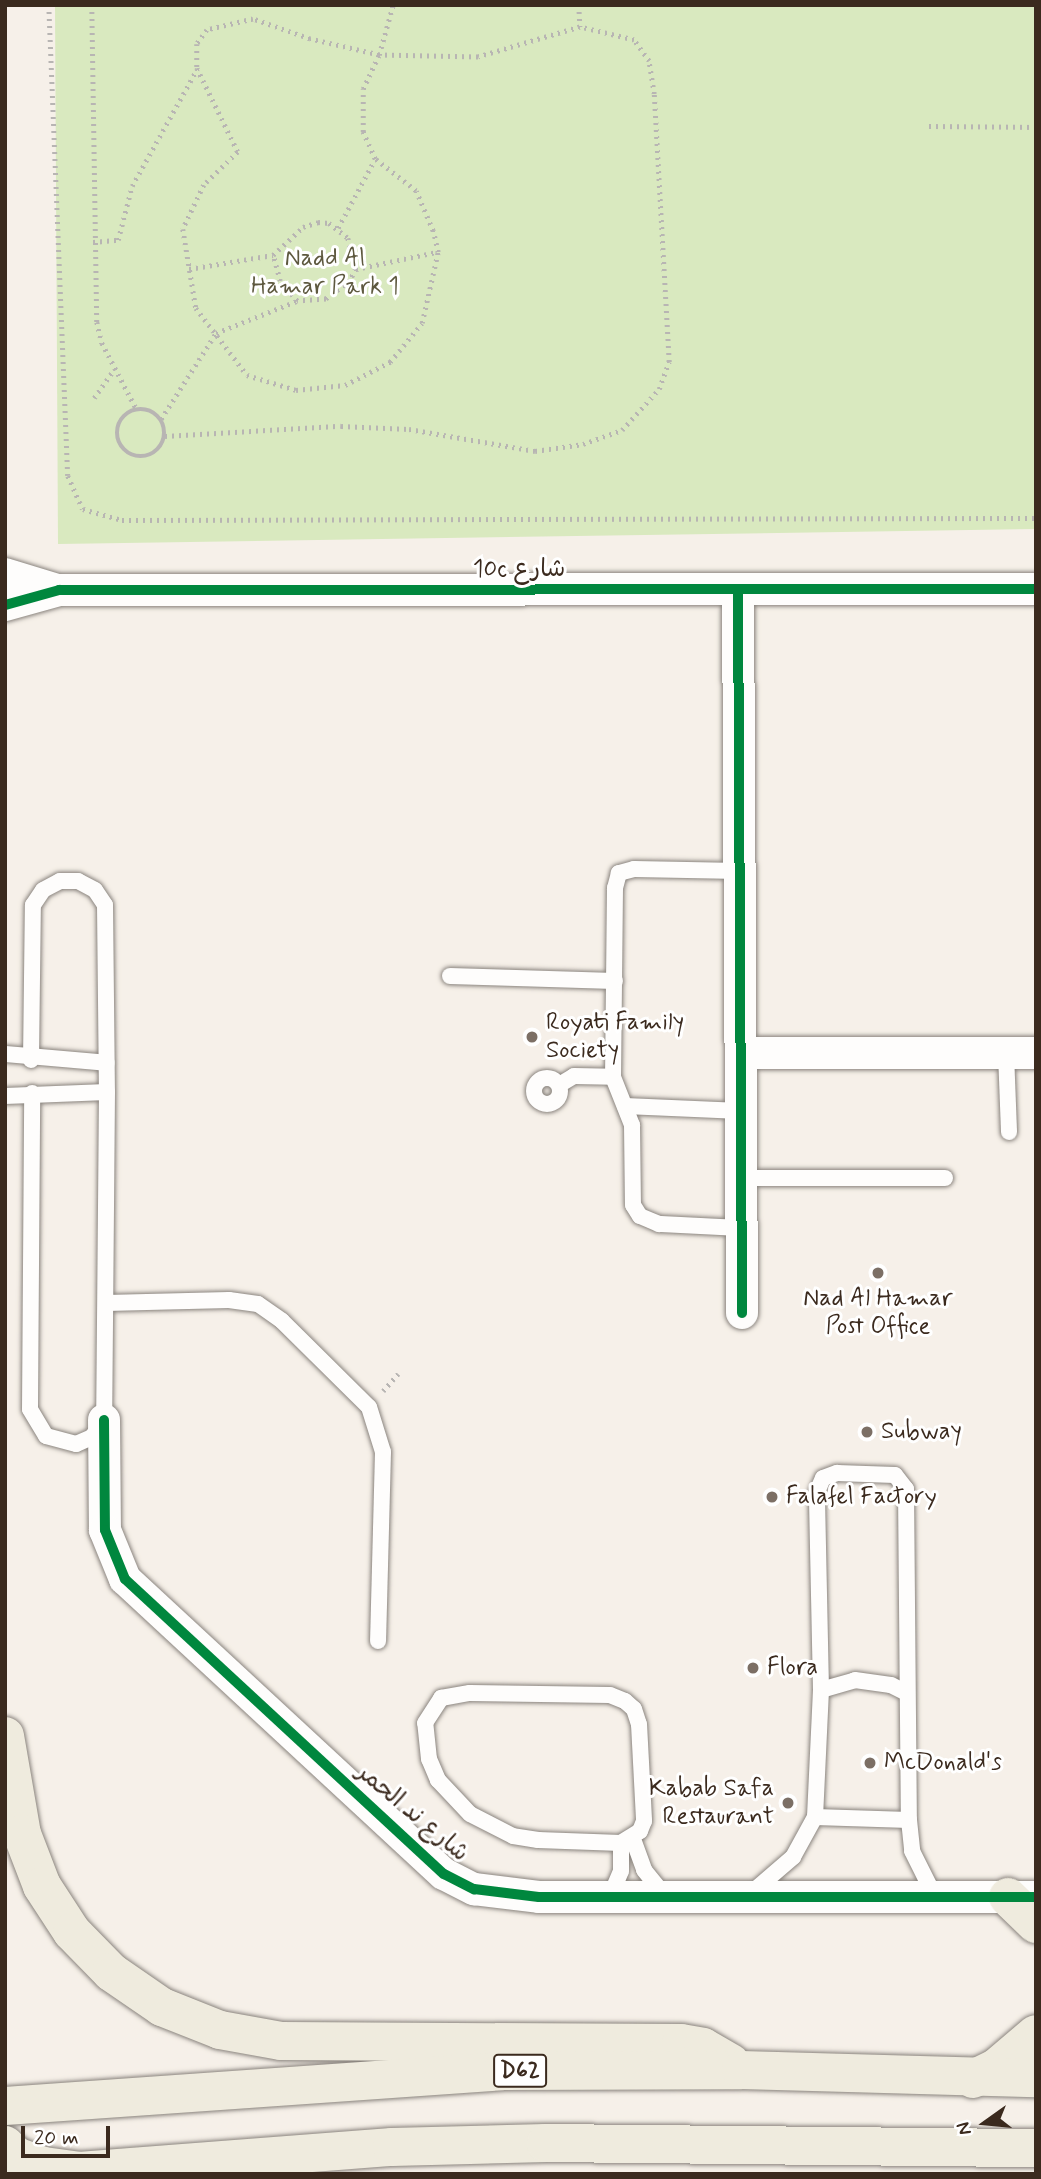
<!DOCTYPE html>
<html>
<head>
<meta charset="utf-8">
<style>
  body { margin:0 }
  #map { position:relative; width:1041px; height:2179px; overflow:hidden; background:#f6f0e9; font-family:Mynerve,"Playpen Sans Arabic",sans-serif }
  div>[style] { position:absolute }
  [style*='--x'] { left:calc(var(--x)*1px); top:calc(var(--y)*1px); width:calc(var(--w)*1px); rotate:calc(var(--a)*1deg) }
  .green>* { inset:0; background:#d9e9bf }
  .path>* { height:4.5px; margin-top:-2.25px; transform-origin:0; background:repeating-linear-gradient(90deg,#b8b5b3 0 2px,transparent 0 7px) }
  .path>.ring { margin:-2.25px; padding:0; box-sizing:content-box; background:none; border:4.5px solid #b8b5b3; border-radius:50% }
  .roads { filter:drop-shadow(0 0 2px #8a847e) drop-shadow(0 0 2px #8a847e) }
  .lane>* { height:16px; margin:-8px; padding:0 8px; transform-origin:8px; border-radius:8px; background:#fefdfc }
  .lane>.ring { margin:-8px; padding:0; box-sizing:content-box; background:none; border:16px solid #fefdfc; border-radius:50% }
  .street>* { height:32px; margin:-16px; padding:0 16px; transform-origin:16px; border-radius:16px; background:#fefdfc }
  .primary>* { height:38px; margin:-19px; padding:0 19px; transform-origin:19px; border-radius:19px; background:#efebde }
  .cycleway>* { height:10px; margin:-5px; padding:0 5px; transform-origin:5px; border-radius:5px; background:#00873e }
  .dots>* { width:19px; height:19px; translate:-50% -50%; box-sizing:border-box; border:4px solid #fff; border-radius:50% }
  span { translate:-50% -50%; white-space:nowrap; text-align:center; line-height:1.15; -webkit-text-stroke:6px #fff; paint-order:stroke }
  .shield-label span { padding:2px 5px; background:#fff; border:2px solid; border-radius:5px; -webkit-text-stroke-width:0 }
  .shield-label { font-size:23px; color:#3b2a1e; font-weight:700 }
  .park-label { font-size:24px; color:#5d583e }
  .street-label { font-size:24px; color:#3b2a1e }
  .poi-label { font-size:24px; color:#3b2a1e }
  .left { translate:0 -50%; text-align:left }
  .right { translate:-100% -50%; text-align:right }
  .frame { position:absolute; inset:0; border:7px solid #3b2a1e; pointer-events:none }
  .north { position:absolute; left:950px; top:2088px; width:70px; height:70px; -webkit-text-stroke:5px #fff; paint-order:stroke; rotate:255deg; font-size:19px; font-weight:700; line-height:28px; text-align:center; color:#3b2a1e }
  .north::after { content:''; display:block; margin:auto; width:24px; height:32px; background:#3b2a1e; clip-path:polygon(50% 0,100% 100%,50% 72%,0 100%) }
  .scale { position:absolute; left:21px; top:2126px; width:89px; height:32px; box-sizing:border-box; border:4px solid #3b2a1e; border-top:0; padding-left:9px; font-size:21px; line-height:24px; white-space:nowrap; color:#3b2a1e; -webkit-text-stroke:5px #fff; paint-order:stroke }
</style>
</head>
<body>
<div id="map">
  <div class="green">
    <i style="clip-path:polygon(55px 5px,1036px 5px,1036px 529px,58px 544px)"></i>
  </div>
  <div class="path">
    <i style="--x:49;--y:5;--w:471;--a:87.7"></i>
    <i style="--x:68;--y:476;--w:36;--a:66"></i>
    <i style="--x:83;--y:509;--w:41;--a:15.8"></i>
    <i style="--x:122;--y:520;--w:914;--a:-0.13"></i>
    <i style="--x:92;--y:5;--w:317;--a:89.1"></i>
    <i style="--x:97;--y:322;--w:22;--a:77"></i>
    <i style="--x:102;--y:343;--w:76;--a:62.4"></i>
    <i style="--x:579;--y:5;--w:22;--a:87"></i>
    <i style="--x:929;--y:126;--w:107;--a:0.5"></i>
    <i style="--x:318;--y:222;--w:11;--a:5"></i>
    <i style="--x:329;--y:223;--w:24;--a:38"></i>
    <i style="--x:348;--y:238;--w:32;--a:76"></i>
    <i style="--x:356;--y:269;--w:13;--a:117"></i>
    <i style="--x:350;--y:281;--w:30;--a:143"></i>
    <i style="--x:326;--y:299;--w:29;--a:176"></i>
    <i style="--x:297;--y:301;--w:26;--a:-130"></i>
    <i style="--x:280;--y:281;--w:27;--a:-105"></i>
    <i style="--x:273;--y:255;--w:41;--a:-43"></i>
    <i style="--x:303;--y:227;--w:16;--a:-18"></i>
    <i style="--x:338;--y:228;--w:78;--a:-61.8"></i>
    <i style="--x:375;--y:159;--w:30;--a:-114"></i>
    <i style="--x:363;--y:132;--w:43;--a:-90"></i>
    <i style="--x:363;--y:89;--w:38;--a:-65"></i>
    <i style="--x:379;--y:55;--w:52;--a:-74.4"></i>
    <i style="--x:93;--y:242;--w:25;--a:-5"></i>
    <i style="--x:118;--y:240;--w:56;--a:-75.5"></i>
    <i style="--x:132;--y:186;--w:134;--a:-60.9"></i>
    <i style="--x:189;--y:269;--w:85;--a:-9.5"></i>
    <i style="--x:356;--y:269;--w:83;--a:-11.9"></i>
    <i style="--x:94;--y:398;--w:35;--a:-55"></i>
    <i class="ring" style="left:117px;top:409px;width:43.5px;height:43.5px"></i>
    <i style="--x:161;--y:419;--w:102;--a:-57.4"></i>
    <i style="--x:216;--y:333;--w:87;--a:-21.6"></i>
    <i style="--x:165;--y:436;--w:176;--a:-3.3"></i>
    <i style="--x:341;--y:426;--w:68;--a:2.5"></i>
    <i style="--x:409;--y:429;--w:128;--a:9.9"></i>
    <i style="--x:535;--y:451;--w:49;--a:-8.3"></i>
    <i style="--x:583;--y:444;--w:41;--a:-19.7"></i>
    <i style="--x:622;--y:430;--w:55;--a:-47.9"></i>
    <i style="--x:659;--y:389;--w:29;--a:-70"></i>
    <i style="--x:669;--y:362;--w:268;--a:-93.2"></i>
    <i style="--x:654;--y:94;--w:33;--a:-99"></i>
    <i style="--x:649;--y:61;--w:26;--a:-126"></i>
    <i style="--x:634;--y:40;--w:56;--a:-166.5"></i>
    <i style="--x:580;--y:27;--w:106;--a:163.6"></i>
    <i style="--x:478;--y:57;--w:99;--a:-178.8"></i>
    <i style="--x:379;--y:55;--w:71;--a:-166.9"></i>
    <i style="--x:310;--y:39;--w:60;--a:-160.7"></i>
    <i style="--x:253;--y:19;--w:47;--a:166.6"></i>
    <i style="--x:207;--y:30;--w:17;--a:126"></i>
    <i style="--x:197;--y:44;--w:24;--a:90"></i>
    <i style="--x:197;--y:68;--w:93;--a:64"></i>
    <i style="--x:238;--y:152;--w:47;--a:135.9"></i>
    <i style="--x:204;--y:185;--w:49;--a:115.5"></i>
    <i style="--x:183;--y:229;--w:80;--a:80.7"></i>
    <i style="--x:196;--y:308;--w:84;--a:52.7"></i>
    <i style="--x:247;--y:375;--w:51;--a:17"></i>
    <i style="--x:296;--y:390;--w:49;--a:-5.8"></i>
    <i style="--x:345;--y:385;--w:51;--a:-27.1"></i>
    <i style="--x:390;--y:362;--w:50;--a:-50.6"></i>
    <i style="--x:422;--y:323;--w:73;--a:-77.3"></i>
    <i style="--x:438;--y:252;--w:22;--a:-103"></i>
    <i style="--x:433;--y:231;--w:43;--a:-113"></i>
    <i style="--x:416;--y:191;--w:52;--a:-142"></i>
    <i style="--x:383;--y:1391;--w:23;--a:-49"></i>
  </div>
  <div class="roads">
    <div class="lane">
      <i style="--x:740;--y:871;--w:106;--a:-178.9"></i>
      <i style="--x:634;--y:869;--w:16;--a:165"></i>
      <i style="--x:619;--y:873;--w:16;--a:105"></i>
      <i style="--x:615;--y:888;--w:189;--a:90.6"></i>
      <i style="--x:613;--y:1077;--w:52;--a:68.4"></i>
      <i style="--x:632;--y:1125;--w:80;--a:89.3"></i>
      <i style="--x:633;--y:1205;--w:13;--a:58"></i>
      <i style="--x:640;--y:1216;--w:21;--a:23"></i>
      <i style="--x:659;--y:1224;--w:83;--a:2.8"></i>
      <i style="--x:450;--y:976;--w:165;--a:1.7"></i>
      <i style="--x:1006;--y:1053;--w:79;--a:87.8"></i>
      <i style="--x:5;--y:1054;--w:102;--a:5"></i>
      <i style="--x:31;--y:1060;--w:155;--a:-89.3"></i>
      <i style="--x:33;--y:905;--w:18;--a:-56"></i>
      <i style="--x:43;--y:890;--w:19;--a:-28"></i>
      <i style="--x:60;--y:881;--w:18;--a:0"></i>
      <i style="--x:78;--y:881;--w:19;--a:28"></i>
      <i style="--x:95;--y:890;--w:18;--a:56"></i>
      <i style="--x:105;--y:905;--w:187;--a:89.4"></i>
      <i style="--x:107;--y:1092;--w:328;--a:90.5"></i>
      <i style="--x:104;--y:1420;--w:21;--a:125"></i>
      <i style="--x:92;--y:1437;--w:17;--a:156"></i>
      <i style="--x:76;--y:1444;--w:31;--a:-165"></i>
      <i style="--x:46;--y:1436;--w:31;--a:-121"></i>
      <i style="--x:30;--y:1409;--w:316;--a:-89.6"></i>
      <i class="ring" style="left:534px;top:1078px;width:10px;height:10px"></i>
      <i style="--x:559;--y:1085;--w:17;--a:-31"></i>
      <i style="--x:574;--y:1076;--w:39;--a:1"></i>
      <i style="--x:5;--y:1096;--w:102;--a:-2.2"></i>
      <i style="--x:625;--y:1106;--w:116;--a:2.5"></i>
      <i style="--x:741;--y:1178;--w:204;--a:0"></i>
      <i style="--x:106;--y:1303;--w:123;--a:-1.4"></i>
      <i style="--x:229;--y:1300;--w:29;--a:8"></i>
      <i style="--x:258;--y:1304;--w:29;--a:35"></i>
      <i style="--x:282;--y:1321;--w:122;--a:44.7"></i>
      <i style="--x:369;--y:1407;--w:47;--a:72.7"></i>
      <i style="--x:383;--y:1452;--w:189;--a:91.5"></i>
      <i style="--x:821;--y:1690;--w:35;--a:-16"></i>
      <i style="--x:855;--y:1680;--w:36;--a:8"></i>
      <i style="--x:891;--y:1685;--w:18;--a:27"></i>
      <i style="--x:470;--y:1693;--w:140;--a:0.8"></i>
      <i style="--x:610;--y:1695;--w:16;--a:22"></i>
      <i style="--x:625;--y:1701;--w:12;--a:42"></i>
      <i style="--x:634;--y:1709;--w:16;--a:72"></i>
      <i style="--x:639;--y:1724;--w:97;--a:87"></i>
      <i style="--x:644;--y:1821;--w:11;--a:112"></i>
      <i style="--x:640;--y:1831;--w:22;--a:148"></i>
      <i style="--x:621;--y:1843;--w:83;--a:-177.9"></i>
      <i style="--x:538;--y:1840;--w:25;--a:-171"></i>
      <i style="--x:513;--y:1836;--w:48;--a:-152.9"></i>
      <i style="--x:470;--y:1814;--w:47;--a:-133.3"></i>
      <i style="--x:438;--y:1780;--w:23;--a:-113"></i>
      <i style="--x:429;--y:1759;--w:36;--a:-96"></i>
      <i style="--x:425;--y:1723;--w:30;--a:-57"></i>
      <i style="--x:441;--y:1698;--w:29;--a:-10"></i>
      <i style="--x:815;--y:1817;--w:94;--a:1.8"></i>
      <i style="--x:633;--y:1839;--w:33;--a:70"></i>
      <i style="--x:644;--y:1870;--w:33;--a:51"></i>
      <i style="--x:750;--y:1894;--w:57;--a:-40.7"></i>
      <i style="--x:793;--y:1857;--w:46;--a:-61.2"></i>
      <i style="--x:815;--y:1817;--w:127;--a:-87.3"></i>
      <i style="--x:821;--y:1690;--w:198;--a:-91.2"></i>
      <i style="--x:817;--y:1492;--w:15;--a:-67"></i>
      <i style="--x:823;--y:1478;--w:15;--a:-20"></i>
      <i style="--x:837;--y:1473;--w:58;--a:2"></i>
      <i style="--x:895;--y:1475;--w:18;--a:52"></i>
      <i style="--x:906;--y:1489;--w:331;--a:89.5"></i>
      <i style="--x:909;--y:1820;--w:31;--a:84"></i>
      <i style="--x:912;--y:1851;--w:51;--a:63.4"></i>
      <i style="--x:610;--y:1897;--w:28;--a:-67"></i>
      <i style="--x:621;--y:1871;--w:28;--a:-90"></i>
    </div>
    <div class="street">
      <i style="--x:5;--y:574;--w:54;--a:17.1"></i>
      <i style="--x:738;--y:592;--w:721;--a:89.68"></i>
      <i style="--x:5;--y:605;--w:56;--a:-15.5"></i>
      <i style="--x:59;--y:590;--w:977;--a:-0.06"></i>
      <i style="--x:741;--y:1053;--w:295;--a:0"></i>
      <i style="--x:104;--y:1420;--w:110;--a:89.5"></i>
      <i style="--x:105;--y:1530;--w:53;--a:67.8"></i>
      <i style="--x:125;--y:1579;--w:434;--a:42.8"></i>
      <i style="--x:444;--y:1874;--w:34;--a:27"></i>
      <i style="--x:474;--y:1889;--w:65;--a:7"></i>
      <i style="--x:539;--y:1897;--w:497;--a:0"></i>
    </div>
    <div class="primary">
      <i style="--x:5;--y:1736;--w:99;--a:80.2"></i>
      <i style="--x:22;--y:1834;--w:56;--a:69"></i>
      <i style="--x:42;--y:1886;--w:55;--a:56.9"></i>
      <i style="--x:72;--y:1932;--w:56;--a:45.7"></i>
      <i style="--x:111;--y:1972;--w:62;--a:34.5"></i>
      <i style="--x:162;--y:2007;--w:62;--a:21.6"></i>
      <i style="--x:220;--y:2030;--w:62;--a:10.2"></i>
      <i style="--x:281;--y:2041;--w:400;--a:0.3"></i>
      <i style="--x:681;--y:2043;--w:22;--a:10"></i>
      <i style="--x:703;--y:2047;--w:32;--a:30"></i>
      <i style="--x:1008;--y:1897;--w:39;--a:44"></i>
      <i style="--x:973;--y:2079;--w:25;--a:-26"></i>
      <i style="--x:996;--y:2068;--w:52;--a:-40.4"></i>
      <i style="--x:5;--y:2106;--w:498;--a:-4"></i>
      <i style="--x:502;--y:2071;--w:239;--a:-0.2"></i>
      <i style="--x:741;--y:2070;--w:295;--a:1.6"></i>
      <i style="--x:5;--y:2145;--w:16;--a:45"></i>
      <i style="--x:16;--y:2156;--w:30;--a:20"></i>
      <i style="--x:44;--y:2166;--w:35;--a:8"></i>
      <i style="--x:79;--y:2171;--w:314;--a:-4.4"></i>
      <i style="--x:392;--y:2147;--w:154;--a:-1.5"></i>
      <i style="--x:546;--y:2143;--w:490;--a:0.6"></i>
    </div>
  </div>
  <div class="cycleway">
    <i style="--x:738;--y:592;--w:721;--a:89.68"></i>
    <i style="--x:5;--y:605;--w:56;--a:-15.5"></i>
    <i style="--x:59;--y:590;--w:977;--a:-0.06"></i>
    <i style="--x:104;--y:1420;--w:110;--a:89.5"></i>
    <i style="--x:105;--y:1530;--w:53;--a:67.8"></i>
    <i style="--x:125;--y:1579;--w:434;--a:42.8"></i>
    <i style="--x:444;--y:1874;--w:34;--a:27"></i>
    <i style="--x:474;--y:1889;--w:65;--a:7"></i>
    <i style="--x:539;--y:1897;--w:497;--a:0"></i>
  </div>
  <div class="dots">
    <i style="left:532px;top:1037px;background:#7c6f65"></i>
    <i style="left:878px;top:1273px;background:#7c6f65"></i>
    <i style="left:867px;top:1432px;background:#7c6f65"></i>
    <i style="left:772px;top:1497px;background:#7c6f65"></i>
    <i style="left:753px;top:1668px;background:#7c6f65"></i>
    <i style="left:870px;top:1763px;background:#7c6f65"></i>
    <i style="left:788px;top:1803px;background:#7c6f65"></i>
  </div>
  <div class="shield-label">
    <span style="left:520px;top:2071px">D62</span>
  </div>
  <div class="park-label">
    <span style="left:325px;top:273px">Nadd Al<br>Hamar Park 1</span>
  </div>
  <div class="street-label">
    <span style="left:519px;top:570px">10c شارع</span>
    <span style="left:412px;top:1813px;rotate:40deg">شارع ند الحمر</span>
  </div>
  <div class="poi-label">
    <span class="left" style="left:546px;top:1037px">Royati Family<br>Society</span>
    <span style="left:878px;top:1313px">Nad Al Hamar<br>Post Office</span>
    <span class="left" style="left:881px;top:1432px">Subway</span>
    <span class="left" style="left:786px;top:1497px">Falafel Factory</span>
    <span class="left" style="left:767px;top:1668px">Flora</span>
    <span class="left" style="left:884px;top:1763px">McDonald's</span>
    <span class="right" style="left:774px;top:1803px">Kabab Safa<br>Restaurant</span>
  </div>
  <div class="frame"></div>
  <div class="north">N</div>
  <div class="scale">20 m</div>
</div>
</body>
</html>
